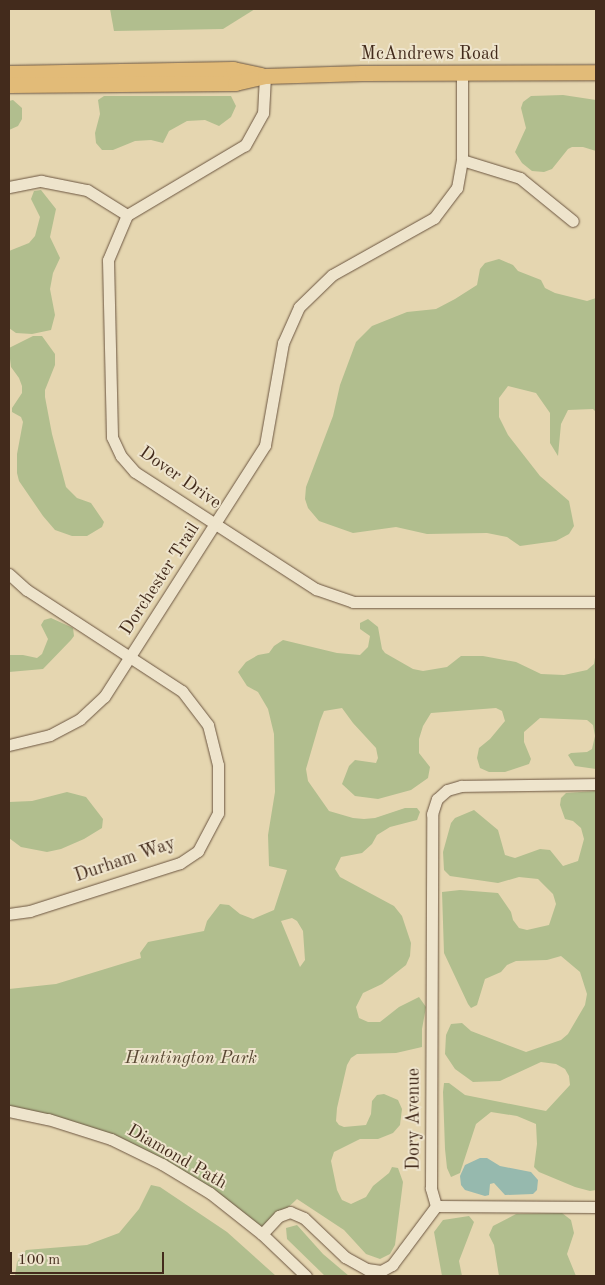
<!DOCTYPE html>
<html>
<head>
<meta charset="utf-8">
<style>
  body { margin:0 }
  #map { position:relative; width:605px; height:1285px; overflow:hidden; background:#e5d6b0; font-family:"Old Standard TT",serif }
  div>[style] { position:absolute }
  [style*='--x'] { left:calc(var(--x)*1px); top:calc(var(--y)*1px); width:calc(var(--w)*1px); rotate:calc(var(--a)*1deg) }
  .green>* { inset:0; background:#b1be8e }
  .water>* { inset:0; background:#96b9ae }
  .roads { filter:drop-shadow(0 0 1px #6c5641) drop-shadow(0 0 1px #6c5641) }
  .minor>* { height:11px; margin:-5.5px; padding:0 5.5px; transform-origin:5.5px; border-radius:5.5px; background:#eee4cc }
  .major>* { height:15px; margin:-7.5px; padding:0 7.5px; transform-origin:7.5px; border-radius:7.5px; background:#e2bb78 }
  span { translate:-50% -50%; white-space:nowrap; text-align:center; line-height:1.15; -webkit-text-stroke:4px #eee4cc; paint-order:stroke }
  .street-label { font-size:18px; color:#432b1c }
  .park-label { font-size:18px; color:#594833; font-style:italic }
  .frame { position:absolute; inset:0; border:10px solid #432b1c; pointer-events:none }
  .scale { position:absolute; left:10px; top:1252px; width:154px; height:22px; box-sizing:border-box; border:2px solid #432b1c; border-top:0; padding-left:6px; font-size:15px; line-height:18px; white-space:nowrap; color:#432b1c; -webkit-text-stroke:4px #eee4cc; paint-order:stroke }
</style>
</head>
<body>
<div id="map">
  <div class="green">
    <i style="clip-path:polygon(110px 9px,255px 9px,223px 29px,114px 31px)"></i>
    <i style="clip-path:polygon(563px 95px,596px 100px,596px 151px,583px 147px,572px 147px,568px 149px,552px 169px,544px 172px,532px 171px,522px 163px,515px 152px,526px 128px,521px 108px,523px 102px,531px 96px)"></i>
    <i style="clip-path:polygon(104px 96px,231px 96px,236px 106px,231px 117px,219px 126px,205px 120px,187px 121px,169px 131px,163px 143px,151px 140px,135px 141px,113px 150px,102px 150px,96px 143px,95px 133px,100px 114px,98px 100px)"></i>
    <i style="clip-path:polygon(13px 100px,22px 108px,22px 119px,18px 126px,9px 130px,9px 101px)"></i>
    <i style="clip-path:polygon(41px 190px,56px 209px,50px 237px,60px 258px,53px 273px,50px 289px,55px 315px,51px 330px,32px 334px,16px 333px,9px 328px,9px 251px,29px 243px,35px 236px,40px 217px,31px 199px,34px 191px)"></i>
    <i style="clip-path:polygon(499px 259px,513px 265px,518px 271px,541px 280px,545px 288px,555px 293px,587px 301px,596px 298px,596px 412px,593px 409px,568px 410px,561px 424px,558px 456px,550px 443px,550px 413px,536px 393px,508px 386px,499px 398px,499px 417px,508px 435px,540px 476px,569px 501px,574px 526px,569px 534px,556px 541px,520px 546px,507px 537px,487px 533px,427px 534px,396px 527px,353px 533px,319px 521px,308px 508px,305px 499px,306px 487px,333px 416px,340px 385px,356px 342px,372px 326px,407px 312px,436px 309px,455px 299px,477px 285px,480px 269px,485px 263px)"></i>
    <i style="clip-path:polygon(33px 336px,42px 336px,55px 354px,55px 365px,45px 390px,45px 397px,52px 434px,66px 487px,77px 498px,91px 503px,104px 522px,102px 527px,87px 536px,72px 536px,55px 530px,43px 516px,19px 481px,17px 473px,17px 454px,23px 422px,21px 417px,12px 412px,12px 408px,22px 393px,22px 386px,19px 378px,11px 367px,9px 351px,9px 348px)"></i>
    <i style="clip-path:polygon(51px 618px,73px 628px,74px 636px,71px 640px,43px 669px,9px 672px,9px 655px,23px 655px,37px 658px,42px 654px,48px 639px,41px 625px,44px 620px)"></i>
    <i style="clip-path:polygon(evenodd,368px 619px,378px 627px,382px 649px,385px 653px,413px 669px,423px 671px,447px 667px,461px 656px,483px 656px,516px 662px,541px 674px,564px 675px,587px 670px,594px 664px,596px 651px,596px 769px,575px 766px,568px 755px,571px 753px,587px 752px,592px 749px,595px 736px,593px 725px,587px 720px,540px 718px,524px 732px,524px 742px,531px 759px,529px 764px,505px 772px,489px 772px,480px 768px,477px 758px,479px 748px,490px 739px,505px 721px,502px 711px,496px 708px,431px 713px,423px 726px,419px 739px,419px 753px,430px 767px,428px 778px,411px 790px,378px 799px,355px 796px,342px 784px,349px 766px,355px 760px,376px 763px,378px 758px,376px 748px,353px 723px,342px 708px,324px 711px,320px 721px,306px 769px,308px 781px,329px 811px,353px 818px,364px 819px,375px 818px,405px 808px,417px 808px,420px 812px,417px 820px,390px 827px,377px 835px,372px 844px,362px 853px,341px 857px,335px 869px,340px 877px,394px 906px,402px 916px,411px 943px,410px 956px,406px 965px,382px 984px,363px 993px,356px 1007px,359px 1018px,368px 1022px,380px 1022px,399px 1007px,419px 997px,426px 1007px,422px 1029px,422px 1047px,396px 1053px,357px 1054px,351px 1058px,347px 1065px,337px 1108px,336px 1121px,339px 1125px,344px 1127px,366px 1125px,371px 1114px,372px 1101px,377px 1095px,384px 1094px,398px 1100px,402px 1109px,400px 1125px,393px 1133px,378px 1139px,360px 1139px,334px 1152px,331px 1161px,337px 1190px,342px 1200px,351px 1204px,366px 1197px,373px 1186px,389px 1173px,392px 1167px,398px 1168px,403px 1182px,395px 1245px,390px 1254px,380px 1259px,366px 1254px,344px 1230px,297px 1199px,261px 1233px,177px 1175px,87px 1134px,9px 1113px,9px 989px,56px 984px,141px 958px,140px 953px,148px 942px,204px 931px,207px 921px,220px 904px,229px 905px,240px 914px,253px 919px,274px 910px,287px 870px,269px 866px,268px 835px,275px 792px,274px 734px,268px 709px,258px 692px,247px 686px,238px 672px,246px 662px,258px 655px,269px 653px,274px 646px,283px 640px,337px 653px,360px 655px,368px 647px,370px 636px,360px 629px,360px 623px,368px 619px,292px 918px,297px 921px,303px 931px,305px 960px,300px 967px,281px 921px,292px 918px)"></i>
    <i style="clip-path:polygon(596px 791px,596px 1190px,590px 1191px,575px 1187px,539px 1172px,534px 1167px,537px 1144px,536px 1124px,517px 1116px,491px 1112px,476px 1124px,460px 1173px,451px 1177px,447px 1168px,445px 1149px,443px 1092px,444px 1083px,449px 1083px,465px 1095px,546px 1111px,570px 1085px,569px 1076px,565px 1069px,556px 1064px,541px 1062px,500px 1081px,473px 1082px,455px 1069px,445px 1054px,446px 1035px,451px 1024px,462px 1023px,471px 1031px,526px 1052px,561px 1040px,568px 1034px,585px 1005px,587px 994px,580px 972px,561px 956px,547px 960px,516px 961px,507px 965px,501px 972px,485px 979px,477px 1005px,471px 1008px,468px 1004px,444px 953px,442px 892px,460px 890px,498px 893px,511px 912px,513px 920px,519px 928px,527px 930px,549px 925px,556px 904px,553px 894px,538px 879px,519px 877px,498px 883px,450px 876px,444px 870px,443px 852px,451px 823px,455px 818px,474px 810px,498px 830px,505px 855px,515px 858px,540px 849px,550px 850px,563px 866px,578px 861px,584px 839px,581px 828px,573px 821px,565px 819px,560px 805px,561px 798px,566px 793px)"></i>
    <i style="clip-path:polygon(67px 792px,86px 797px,103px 819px,102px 828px,84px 839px,61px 849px,47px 852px,21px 847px,9px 838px,9px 802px,32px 801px)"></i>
    <i style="clip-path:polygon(151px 1185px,160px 1187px,227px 1232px,276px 1276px,15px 1276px,17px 1262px,26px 1250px,87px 1245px,119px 1233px,139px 1209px)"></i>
    <i style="clip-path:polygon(562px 1213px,571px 1220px,574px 1233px,567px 1254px,576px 1276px,499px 1276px,494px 1245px,489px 1235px,493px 1226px,516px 1214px)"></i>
    <i style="clip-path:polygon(469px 1216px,474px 1222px,459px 1261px,462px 1276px,442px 1276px,434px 1232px,443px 1220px)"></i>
    <i style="clip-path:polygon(297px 1225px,323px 1254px,349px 1276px,325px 1276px,287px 1239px,286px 1228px)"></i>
  </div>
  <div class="water">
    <i style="clip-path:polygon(480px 1158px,487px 1158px,500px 1166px,531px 1172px,538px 1180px,537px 1190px,533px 1194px,505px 1195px,494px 1183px,490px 1184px,489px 1195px,485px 1196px,465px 1190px,461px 1185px,460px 1176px,465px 1165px)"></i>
  </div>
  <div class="roads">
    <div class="minor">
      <i style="--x:265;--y:76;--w:37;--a:93"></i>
      <i style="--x:263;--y:113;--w:37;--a:119"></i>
      <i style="--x:245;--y:145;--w:137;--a:149.3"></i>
      <i style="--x:127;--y:215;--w:49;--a:112.9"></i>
      <i style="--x:108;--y:260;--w:177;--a:88.7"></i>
      <i style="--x:112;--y:437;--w:21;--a:65"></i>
      <i style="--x:121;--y:456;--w:21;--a:49"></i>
      <i style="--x:135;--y:472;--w:216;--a:32.9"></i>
      <i style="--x:316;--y:589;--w:39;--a:19"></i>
      <i style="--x:353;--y:602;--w:243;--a:0"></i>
      <i style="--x:462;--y:160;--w:61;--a:17.2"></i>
      <i style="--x:520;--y:178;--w:68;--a:39.1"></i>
      <i style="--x:9;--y:187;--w:33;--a:-11"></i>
      <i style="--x:41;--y:181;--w:47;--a:11.1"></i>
      <i style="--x:87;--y:190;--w:47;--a:32"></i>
      <i style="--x:9;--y:574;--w:24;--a:42"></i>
      <i style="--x:27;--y:590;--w:185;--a:33.1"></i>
      <i style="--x:182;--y:691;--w:43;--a:52.6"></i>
      <i style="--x:208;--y:725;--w:41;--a:76"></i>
      <i style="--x:218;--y:765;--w:48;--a:90"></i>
      <i style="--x:218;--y:813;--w:43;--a:117.8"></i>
      <i style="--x:198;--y:851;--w:22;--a:146"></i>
      <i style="--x:180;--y:863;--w:157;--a:162.3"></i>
      <i style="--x:30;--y:911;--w:21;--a:172"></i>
      <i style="--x:9;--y:745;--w:42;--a:-13.7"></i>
      <i style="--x:50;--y:735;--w:34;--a:-28"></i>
      <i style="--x:80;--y:719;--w:33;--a:-43"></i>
      <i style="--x:104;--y:697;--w:299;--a:-57.4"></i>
      <i style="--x:265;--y:445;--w:104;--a:-80"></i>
      <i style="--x:283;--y:343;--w:39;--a:-66"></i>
      <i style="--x:299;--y:307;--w:46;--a:-44.1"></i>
      <i style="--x:332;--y:275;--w:117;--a:-29.2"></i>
      <i style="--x:434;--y:218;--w:38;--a:-53"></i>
      <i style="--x:457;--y:188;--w:28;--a:-80"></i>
      <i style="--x:462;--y:160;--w:87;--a:-90"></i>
      <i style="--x:9;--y:1111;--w:40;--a:12"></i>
      <i style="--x:48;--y:1119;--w:66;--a:17.6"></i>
      <i style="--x:111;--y:1139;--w:57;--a:26.1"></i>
      <i style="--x:162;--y:1164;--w:56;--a:31.1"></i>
      <i style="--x:210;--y:1193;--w:66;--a:38.3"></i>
      <i style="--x:262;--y:1234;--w:61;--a:43.7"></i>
      <i style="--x:436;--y:1206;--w:160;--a:0.4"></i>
      <i style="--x:262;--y:1234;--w:25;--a:-47"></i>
      <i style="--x:279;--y:1216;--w:12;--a:-20"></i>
      <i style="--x:290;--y:1212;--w:15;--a:23"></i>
      <i style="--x:304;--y:1218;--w:57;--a:43.6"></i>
      <i style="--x:345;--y:1257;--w:25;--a:29"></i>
      <i style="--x:367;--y:1269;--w:14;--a:8"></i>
      <i style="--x:381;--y:1271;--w:13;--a:-29"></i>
      <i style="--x:392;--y:1265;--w:20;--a:-53"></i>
      <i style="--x:404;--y:1249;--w:54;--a:-53.3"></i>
      <i style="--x:436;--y:1206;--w:19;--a:-106"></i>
      <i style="--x:431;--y:1188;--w:374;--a:-89.8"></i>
      <i style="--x:432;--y:814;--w:16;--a:-72"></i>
      <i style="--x:437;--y:799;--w:13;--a:-42"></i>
      <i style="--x:447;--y:790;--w:15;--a:-16"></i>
      <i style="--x:461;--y:786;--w:135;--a:-0.8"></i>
    </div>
    <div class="major">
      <i style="--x:9;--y:73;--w:224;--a:-1"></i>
      <i style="--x:233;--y:69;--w:29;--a:12"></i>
      <i style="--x:9;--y:85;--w:226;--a:-0.5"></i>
      <i style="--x:235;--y:83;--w:31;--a:-13"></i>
      <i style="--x:265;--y:76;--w:97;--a:-1.8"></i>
      <i style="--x:362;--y:73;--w:234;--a:-0.2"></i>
    </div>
  </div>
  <div class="street-label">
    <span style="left:430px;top:54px">McAndrews Road</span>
    <span style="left:180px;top:478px;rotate:35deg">Dover Drive</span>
    <span style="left:160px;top:579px;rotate:-57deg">Dorchester Trail</span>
    <span style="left:125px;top:860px;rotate:-19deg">Durham Way</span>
    <span style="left:414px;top:1119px;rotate:-90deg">Dory Avenue</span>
    <span style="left:177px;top:1157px;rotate:30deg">Diamond Path</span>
  </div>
  <div class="park-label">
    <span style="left:191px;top:1058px">Huntington Park</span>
  </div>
  <div class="frame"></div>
  <div class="scale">100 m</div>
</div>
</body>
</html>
